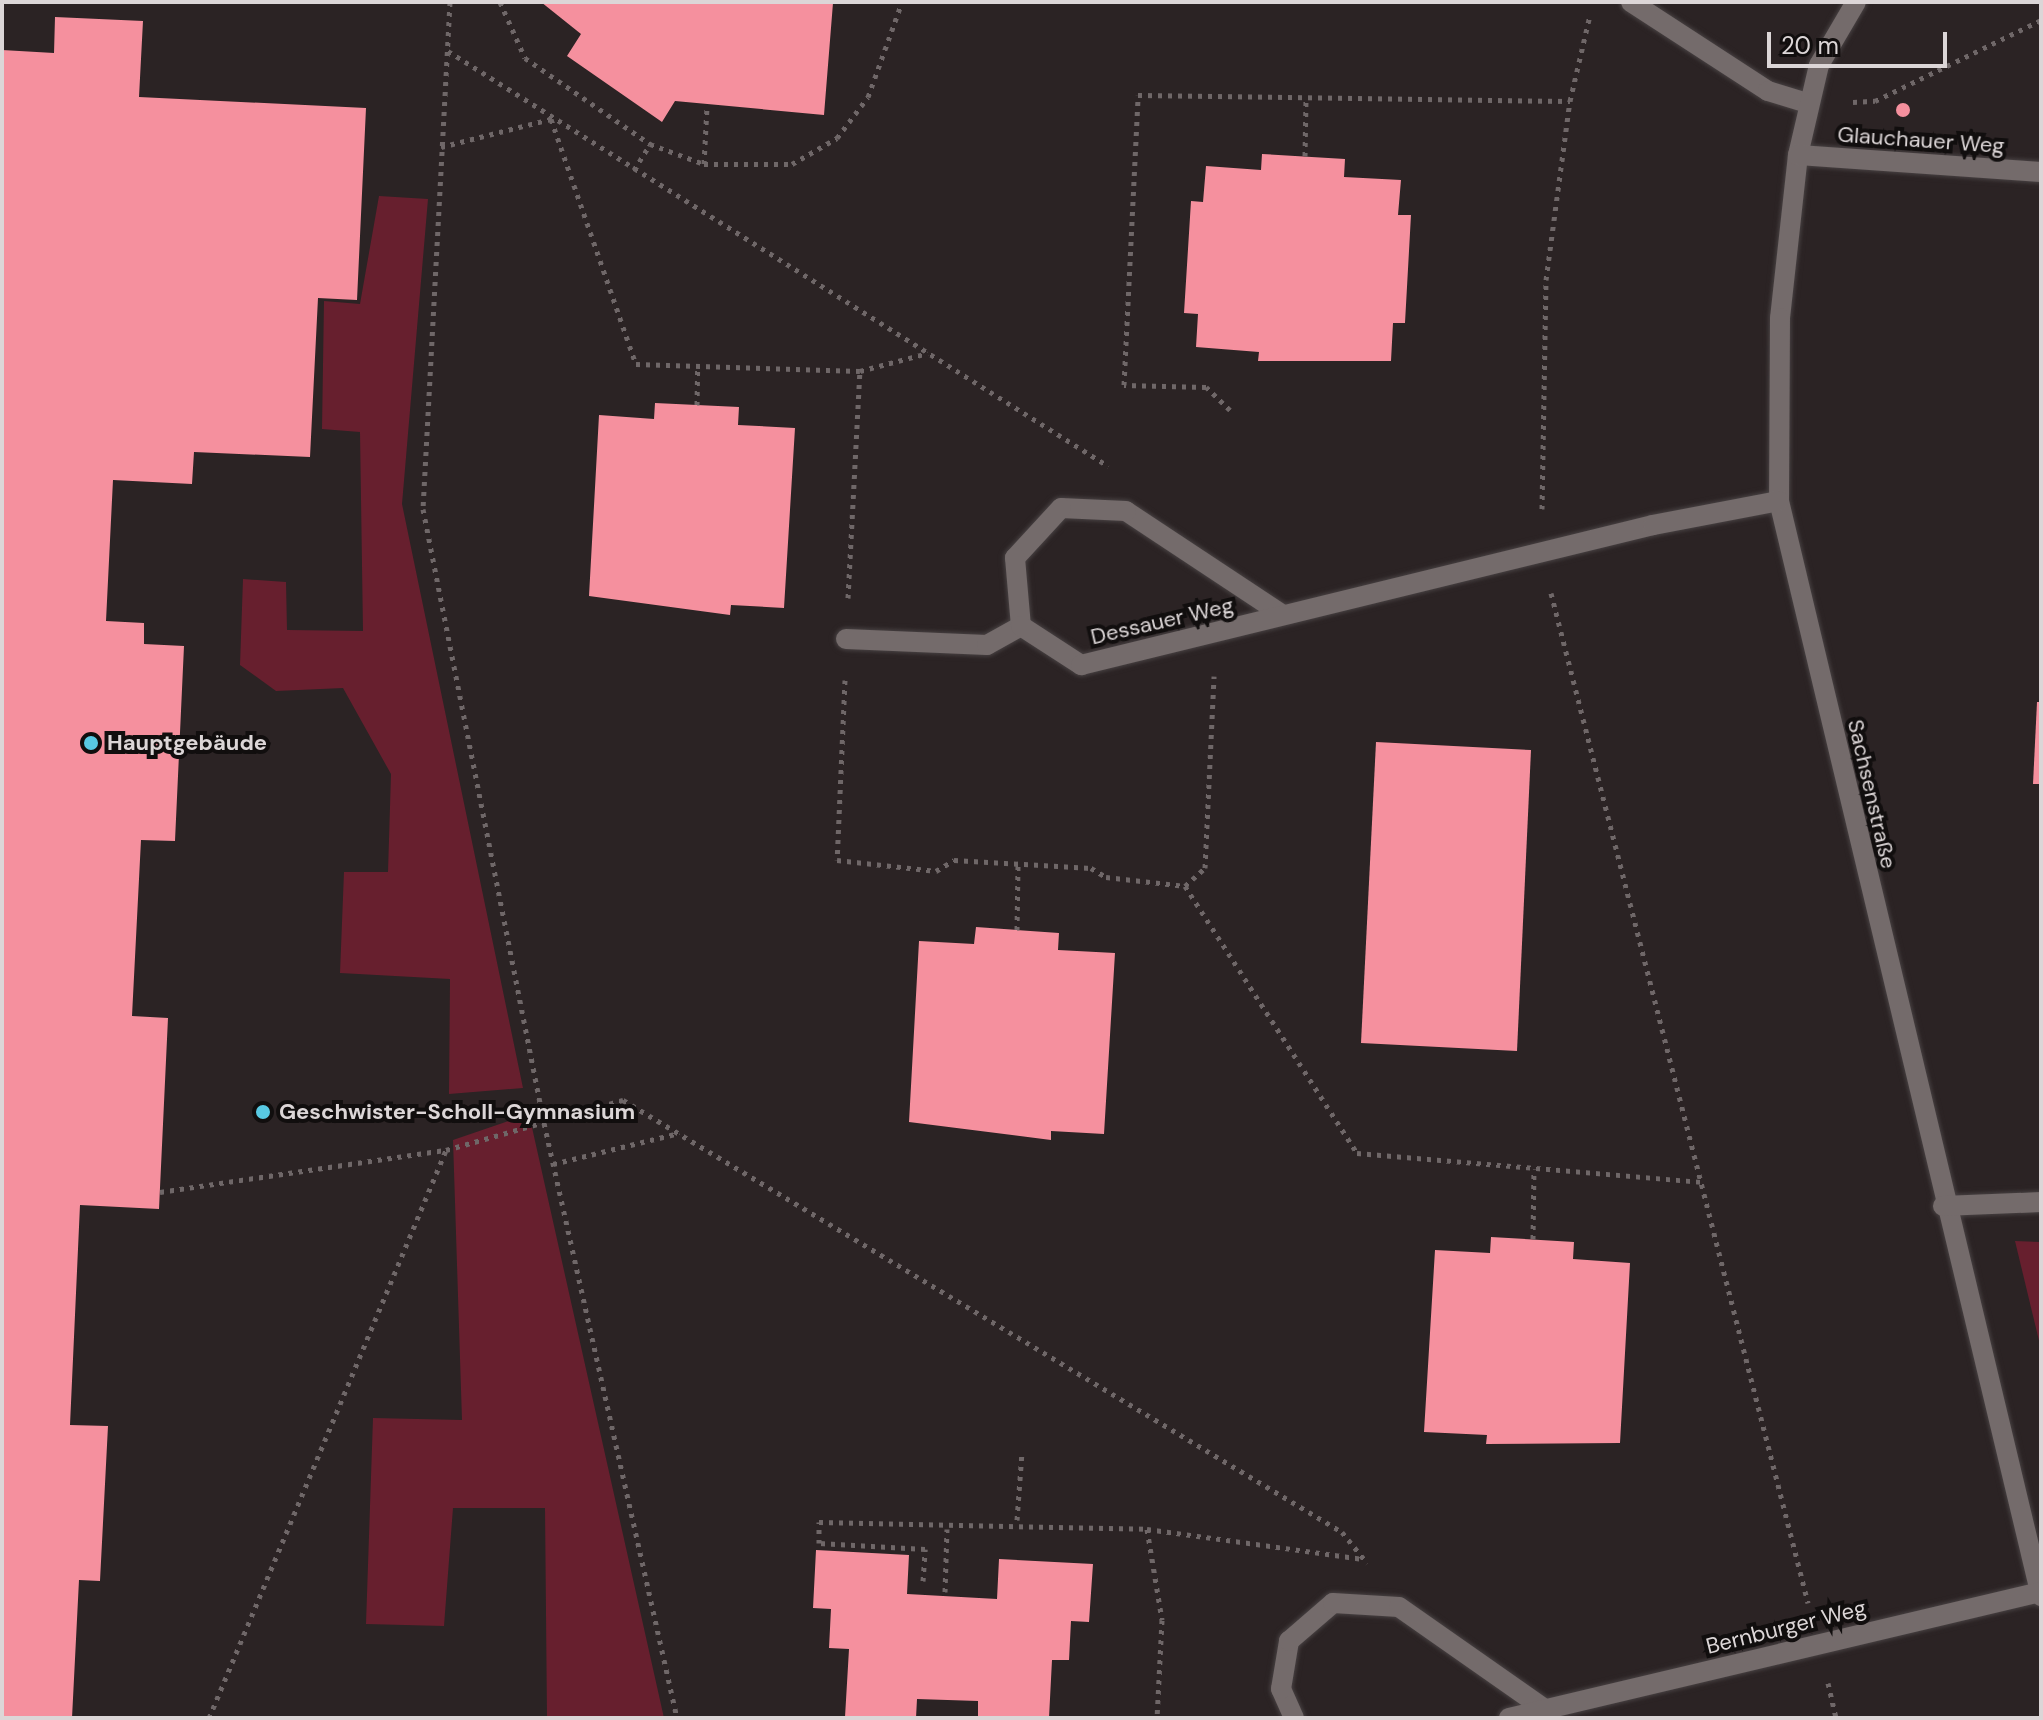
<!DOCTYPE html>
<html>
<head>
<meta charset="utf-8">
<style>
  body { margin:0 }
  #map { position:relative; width:2043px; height:1720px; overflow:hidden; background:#2b2324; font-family:"DM Sans",sans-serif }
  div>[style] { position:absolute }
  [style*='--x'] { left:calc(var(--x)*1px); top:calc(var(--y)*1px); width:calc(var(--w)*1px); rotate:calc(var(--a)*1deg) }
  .green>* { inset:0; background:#671f2e }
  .building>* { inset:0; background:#f5909e }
  .round { border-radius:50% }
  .path>* { height:5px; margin-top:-2.5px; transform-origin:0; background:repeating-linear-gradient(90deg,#6f6768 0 4px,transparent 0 10px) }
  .roads { filter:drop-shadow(0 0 2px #474142) drop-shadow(0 0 2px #474142) }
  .lane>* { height:20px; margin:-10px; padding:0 10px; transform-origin:10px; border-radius:10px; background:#746b6b }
  .street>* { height:20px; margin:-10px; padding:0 10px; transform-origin:10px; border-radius:10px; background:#746b6b }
  .dots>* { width:22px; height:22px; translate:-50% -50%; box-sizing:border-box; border:4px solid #110e0e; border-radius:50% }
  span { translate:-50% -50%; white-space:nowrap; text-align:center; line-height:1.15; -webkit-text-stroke:8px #110e0e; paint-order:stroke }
  .street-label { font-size:22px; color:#dcd6d7 }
  .poi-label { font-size:22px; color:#dcd6d7; font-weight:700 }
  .left { translate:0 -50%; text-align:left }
  .frame { position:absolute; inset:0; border:4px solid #dcd6d7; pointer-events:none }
  .scale { position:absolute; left:1767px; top:32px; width:180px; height:36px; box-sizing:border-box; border:4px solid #dcd6d7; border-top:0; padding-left:10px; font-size:24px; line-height:28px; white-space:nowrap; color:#dcd6d7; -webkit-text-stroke:6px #110e0e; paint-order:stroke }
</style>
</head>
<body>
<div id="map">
  <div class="green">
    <i style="clip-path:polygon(379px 196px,428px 199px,402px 504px,523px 1088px,449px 1094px,450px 979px,340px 973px,344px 872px,388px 872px,391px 774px,343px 688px,276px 691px,240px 665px,243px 579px,286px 582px,287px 630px,363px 631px,360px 432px,322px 429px,324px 301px,360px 304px)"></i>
    <i style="clip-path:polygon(529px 1114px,664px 1718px,547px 1718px,545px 1508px,453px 1508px,444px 1626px,366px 1624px,373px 1418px,462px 1420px,453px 1140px)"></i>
    <i style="clip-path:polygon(2015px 1241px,2041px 1242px,2041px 1349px)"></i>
  </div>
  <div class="building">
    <i style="clip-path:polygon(541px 2px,833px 3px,824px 115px,675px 101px,662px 122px,567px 56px,581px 34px)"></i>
    <i style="clip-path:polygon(55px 17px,143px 21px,139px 97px,366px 108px,357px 300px,318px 298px,310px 457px,194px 452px,192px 484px,113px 480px,106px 621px,144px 623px,144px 644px,184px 646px,175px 841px,141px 840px,132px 1016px,168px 1018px,159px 1209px,80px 1205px,70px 1425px,108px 1426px,100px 1581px,79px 1580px,72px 1718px,2px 1718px,2px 50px,54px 53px)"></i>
    <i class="round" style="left:1896px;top:103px;width:14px;height:14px"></i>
    <i style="clip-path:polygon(1262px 154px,1345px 159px,1344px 177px,1401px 180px,1398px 215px,1411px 215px,1405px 323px,1393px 323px,1391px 361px,1258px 361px,1259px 352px,1196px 347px,1198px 314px,1184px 313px,1191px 201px,1203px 202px,1206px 166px,1261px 170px)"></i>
    <i style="clip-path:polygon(655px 403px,739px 407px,738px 425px,795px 428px,784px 608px,731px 605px,730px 615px,589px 596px,599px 415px,654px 419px)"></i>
    <i style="clip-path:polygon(2037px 702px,2041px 702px,2041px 784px,2033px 784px)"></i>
    <i style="clip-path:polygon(1376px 742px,1531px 750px,1517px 1051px,1361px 1043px)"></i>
    <i style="clip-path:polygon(976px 927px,1059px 933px,1058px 950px,1115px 953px,1104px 1134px,1051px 1131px,1051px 1140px,909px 1122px,919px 941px,974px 944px)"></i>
    <i style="clip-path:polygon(1491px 1237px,1574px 1242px,1573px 1259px,1630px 1263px,1620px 1443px,1486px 1444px,1487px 1435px,1424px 1432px,1435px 1250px,1490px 1253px)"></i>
    <i style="clip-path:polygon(816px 1550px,909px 1555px,907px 1594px,997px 1599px,999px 1559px,1093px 1564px,1089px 1622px,1071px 1621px,1069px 1660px,1052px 1660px,1049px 1718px,978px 1718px,978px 1701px,917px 1699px,916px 1718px,845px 1717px,849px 1649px,829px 1648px,831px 1609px,813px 1608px)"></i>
  </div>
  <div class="path">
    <i style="--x:450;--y:2;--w:508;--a:93.05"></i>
    <i style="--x:423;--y:509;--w:626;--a:78.85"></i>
    <i style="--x:544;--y:1123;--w:610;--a:77.4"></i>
    <i style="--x:500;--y:2;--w:61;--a:65.9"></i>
    <i style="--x:525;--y:58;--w:152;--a:34.5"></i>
    <i style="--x:650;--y:144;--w:58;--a:20.3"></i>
    <i style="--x:704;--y:164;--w:88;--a:0"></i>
    <i style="--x:792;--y:164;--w:52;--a:-30"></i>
    <i style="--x:837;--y:138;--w:51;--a:-52.9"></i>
    <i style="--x:868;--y:97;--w:101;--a:-70.3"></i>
    <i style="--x:448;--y:51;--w:780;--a:32.16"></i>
    <i style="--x:1853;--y:102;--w:22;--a:-3"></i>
    <i style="--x:1875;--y:101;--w:185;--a:-26"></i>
    <i style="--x:441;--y:147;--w:114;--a:-14.3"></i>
    <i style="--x:551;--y:119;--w:259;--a:70.9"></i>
    <i style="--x:636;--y:364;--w:224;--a:1.8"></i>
    <i style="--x:860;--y:371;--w:70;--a:-14.8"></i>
    <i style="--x:1305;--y:156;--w:55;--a:-89"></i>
    <i style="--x:704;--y:164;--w:58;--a:-87"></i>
    <i style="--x:634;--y:170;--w:31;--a:-58"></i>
    <i style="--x:697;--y:405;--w:39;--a:-89"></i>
    <i style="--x:1230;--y:410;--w:33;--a:-136"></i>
    <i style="--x:1206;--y:387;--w:82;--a:-178.6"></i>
    <i style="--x:1124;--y:385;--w:290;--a:-87.2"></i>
    <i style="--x:1138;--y:95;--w:432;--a:0.8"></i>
    <i style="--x:1542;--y:509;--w:229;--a:-89"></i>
    <i style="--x:1546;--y:280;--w:181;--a:-82.4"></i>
    <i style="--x:1570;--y:101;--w:88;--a:-76.9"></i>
    <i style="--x:1551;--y:593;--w:1042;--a:75.72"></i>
    <i style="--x:848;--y:598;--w:227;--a:-87"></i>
    <i style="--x:845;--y:680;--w:180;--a:92.5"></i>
    <i style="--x:837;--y:860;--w:100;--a:6.3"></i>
    <i style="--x:936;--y:871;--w:21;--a:-31"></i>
    <i style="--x:954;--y:860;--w:137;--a:3.3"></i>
    <i style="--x:1091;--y:868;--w:17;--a:31"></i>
    <i style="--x:1106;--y:877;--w:80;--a:6.5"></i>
    <i style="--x:1185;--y:886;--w:318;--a:57.2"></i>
    <i style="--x:1357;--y:1153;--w:345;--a:4.8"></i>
    <i style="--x:1185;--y:886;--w:27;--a:-42"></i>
    <i style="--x:1205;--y:868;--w:192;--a:-87.3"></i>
    <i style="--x:1017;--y:930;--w:66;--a:-89.1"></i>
    <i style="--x:553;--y:1164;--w:130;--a:-13.8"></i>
    <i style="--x:160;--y:1192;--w:288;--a:-8.4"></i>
    <i style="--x:1533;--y:1239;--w:70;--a:-89.2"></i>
    <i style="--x:1017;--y:1520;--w:68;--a:-85.8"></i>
    <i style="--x:1147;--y:1529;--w:92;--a:80.6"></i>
    <i style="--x:1162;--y:1620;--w:98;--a:92.9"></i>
    <i style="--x:923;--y:1581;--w:32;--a:-86"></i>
    <i style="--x:925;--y:1549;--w:106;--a:-176.8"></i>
    <i style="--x:819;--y:1543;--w:21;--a:-90"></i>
    <i style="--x:819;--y:1522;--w:328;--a:1.2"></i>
    <i style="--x:1147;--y:1529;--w:218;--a:7.9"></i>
    <i style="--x:945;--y:1592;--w:63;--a:-88.2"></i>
    <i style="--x:1828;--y:1683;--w:36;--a:77"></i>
    <i style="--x:209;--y:1718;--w:615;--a:-67.35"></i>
    <i style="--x:446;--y:1150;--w:184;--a:-15.8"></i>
    <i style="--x:623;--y:1100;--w:839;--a:31"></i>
    <i style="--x:1342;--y:1532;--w:40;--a:51"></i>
  </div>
  <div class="roads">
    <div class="lane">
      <i style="--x:1631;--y:2;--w:163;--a:33"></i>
      <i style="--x:1768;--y:91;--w:41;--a:17.1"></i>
      <i style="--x:846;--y:639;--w:141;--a:2.4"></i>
      <i style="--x:987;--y:645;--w:39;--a:-29"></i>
    </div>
    <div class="street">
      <i style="--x:1856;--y:2;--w:73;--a:120.4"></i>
      <i style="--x:1819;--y:65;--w:92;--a:103.1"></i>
      <i style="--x:1798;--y:155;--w:164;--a:96.3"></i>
      <i style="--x:1780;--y:318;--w:183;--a:90.3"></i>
      <i style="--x:1779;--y:501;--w:1126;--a:76.54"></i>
      <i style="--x:1798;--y:155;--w:244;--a:4"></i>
      <i style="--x:1283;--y:615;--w:188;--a:-146.5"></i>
      <i style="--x:1126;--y:511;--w:65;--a:-177.4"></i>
      <i style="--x:1061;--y:508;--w:68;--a:132.6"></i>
      <i style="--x:1015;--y:558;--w:68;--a:85"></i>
      <i style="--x:1021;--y:626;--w:72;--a:33"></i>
      <i style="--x:1081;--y:665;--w:589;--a:-13.75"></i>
      <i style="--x:1653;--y:525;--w:128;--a:-10.8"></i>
      <i style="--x:1943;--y:1206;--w:98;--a:-2.3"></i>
      <i style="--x:1294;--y:1718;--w:32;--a:-114"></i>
      <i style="--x:1281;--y:1689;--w:49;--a:-80.5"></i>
      <i style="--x:1289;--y:1641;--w:58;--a:-40.8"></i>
      <i style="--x:1333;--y:1603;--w:66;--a:3.5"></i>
      <i style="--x:1399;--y:1607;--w:176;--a:35"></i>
      <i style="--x:1509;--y:1718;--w:546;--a:-13.35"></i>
    </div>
  </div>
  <div class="dots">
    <i style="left:91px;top:743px;background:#58c9e3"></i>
    <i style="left:263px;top:1112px;background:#58c9e3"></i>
  </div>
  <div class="street-label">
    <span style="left:1921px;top:140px;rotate:4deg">Glauchauer Weg</span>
    <span style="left:1162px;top:621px;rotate:-13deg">Dessauer Weg</span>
    <span style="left:1872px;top:794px;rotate:77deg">Sachsenstraße</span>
    <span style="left:1786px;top:1627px;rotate:-14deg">Bernburger Weg</span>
  </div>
  <div class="poi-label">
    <span class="left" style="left:107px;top:743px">Hauptgebäude</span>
    <span class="left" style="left:279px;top:1112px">Geschwister-Scholl-Gymnasium</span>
  </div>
  <div class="frame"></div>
  <div class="scale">20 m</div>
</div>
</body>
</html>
